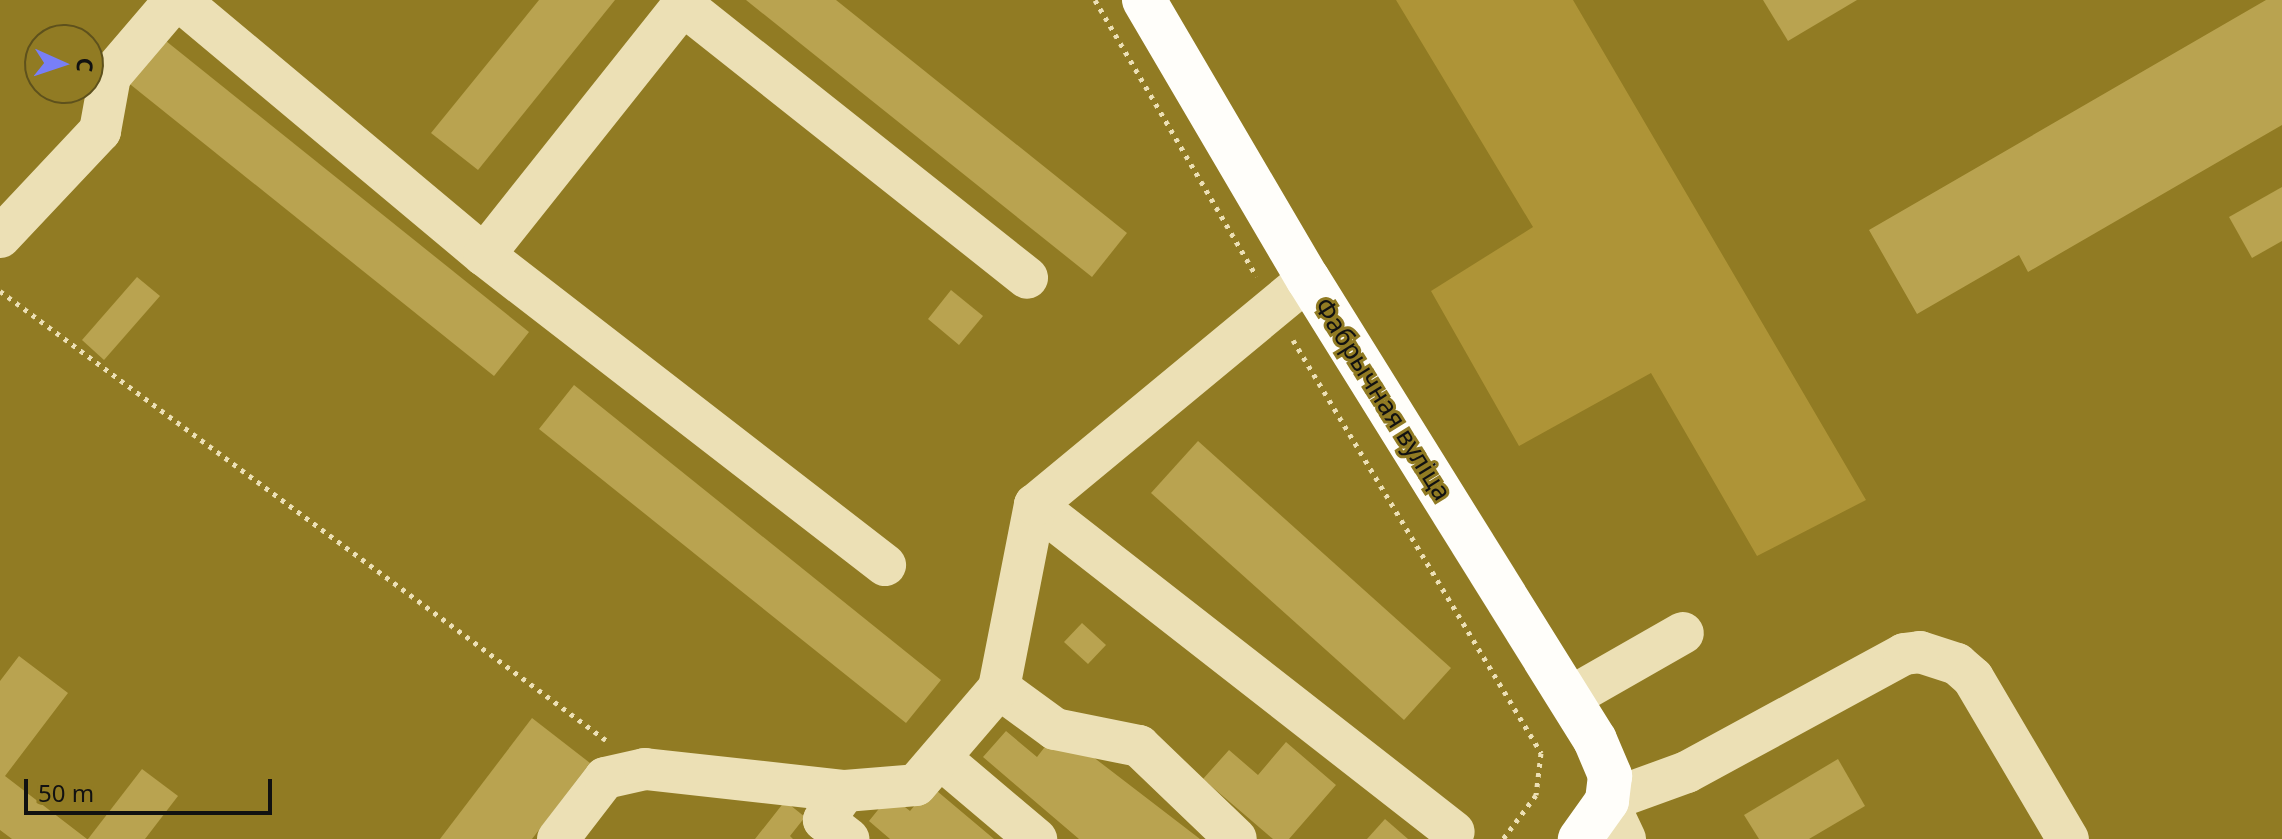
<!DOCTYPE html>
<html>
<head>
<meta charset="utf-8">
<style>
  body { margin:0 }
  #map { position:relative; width:2282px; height:839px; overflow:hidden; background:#917b23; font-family:"Noto Sans",sans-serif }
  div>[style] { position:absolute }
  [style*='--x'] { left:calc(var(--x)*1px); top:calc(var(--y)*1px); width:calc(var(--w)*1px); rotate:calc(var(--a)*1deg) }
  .green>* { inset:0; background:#ae9437 }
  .building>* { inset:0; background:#b9a350 }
  .path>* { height:5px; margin-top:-2.5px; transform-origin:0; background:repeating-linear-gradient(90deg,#ece0b5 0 4px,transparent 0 10px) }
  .minor>* { height:42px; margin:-21px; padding:0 21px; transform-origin:21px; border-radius:21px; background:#ece0b5 }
  .major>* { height:44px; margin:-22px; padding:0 22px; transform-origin:22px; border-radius:22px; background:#fffefa }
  span { translate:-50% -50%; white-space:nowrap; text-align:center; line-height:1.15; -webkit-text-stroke:6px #917b23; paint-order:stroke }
  .street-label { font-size:26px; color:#111 }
  .north { position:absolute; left:24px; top:24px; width:80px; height:80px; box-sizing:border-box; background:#917b23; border:2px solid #5e511c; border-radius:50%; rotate:93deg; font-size:22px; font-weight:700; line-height:32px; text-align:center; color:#111 }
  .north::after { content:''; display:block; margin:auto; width:28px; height:36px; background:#787ff7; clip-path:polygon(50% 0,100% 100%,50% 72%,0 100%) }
  .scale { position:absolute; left:24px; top:779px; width:248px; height:36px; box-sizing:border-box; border:4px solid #111; border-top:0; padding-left:10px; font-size:24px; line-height:28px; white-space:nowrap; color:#111; -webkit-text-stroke:6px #917b23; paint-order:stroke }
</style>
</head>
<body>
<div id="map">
  <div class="green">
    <i style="clip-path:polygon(1396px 0,1573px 0,1866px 500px,1757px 556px,1651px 373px,1519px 446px,1431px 291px,1533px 227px)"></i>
  </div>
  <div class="building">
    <i style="clip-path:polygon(539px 0,615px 0,478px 170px,431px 133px)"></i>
    <i style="clip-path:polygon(746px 0,836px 0,1127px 233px,1092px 277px)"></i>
    <i style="clip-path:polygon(1763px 0,1857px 0,1788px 41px)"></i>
    <i style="clip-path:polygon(2266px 0,2282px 0,2282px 125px,2028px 272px,2019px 255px,1917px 314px,1869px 230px)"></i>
    <i style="clip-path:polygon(161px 37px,529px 332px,494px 376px,126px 81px)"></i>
    <i style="clip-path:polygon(2282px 187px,2282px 241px,2252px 258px,2229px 217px)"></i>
    <i style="clip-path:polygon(137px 277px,160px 296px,104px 360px,82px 340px)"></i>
    <i style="clip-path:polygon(951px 290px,983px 316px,959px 345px,928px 319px)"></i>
    <i style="clip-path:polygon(574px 385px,941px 680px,906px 723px,539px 429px)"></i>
    <i style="clip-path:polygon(1198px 441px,1451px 668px,1404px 720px,1151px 493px)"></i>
    <i style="clip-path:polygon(1082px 623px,1106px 645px,1088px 664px,1064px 642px)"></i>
    <i style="clip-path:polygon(19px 656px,68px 693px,5px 776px,87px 839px,12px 839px,0 830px,0 681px)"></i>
    <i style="clip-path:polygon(532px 718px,590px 763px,532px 839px,440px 839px)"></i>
    <i style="clip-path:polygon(1058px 730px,1200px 839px,1079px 839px,983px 757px,1006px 731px,1037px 757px)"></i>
    <i style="clip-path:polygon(1286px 742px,1336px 785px,1289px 839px,1273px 839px,1203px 779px,1229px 750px,1258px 775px)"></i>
    <i style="clip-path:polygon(1838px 759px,1865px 806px,1809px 839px,1759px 839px,1744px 815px)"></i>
    <i style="clip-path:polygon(142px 769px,178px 796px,145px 839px,88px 839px)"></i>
    <i style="clip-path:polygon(931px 786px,994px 839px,890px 839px,869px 821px,890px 795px,910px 811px)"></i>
    <i style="clip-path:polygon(785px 801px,805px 817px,790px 836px,793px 839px,755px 839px)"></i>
    <i style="clip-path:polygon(1385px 819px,1408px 839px,1367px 839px)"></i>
  </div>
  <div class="path">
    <i style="--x:1095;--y:0;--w:320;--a:59.7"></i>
    <i style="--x:0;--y:291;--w:754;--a:36.54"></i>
    <i style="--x:1293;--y:340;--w:482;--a:59"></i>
    <i style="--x:1541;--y:753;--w:42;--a:96.8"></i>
    <i style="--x:1536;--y:795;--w:55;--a:126.9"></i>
  </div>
  <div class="minor">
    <i style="--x:179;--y:0;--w:398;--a:39.9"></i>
    <i style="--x:484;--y:255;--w:507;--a:37.71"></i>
    <i style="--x:683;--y:5;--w:439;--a:38.4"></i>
    <i style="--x:0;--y:237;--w:146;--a:-46.7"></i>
    <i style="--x:100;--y:131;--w:56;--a:-79.7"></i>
    <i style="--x:110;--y:76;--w:100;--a:-49.5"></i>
    <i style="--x:484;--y:255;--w:326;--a:-51.5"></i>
    <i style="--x:1035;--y:505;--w:531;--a:37.97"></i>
    <i style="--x:999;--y:688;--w:69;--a:36.2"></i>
    <i style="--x:1055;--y:729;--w:86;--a:11.4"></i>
    <i style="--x:1139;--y:746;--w:134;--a:43.8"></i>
    <i style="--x:1569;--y:698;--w:131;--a:-29.7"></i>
    <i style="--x:940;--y:758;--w:126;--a:40.2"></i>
    <i style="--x:845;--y:791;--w:36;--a:126"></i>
    <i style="--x:824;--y:820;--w:31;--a:38"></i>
    <i style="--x:558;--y:839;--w:77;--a:-52.4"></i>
    <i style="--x:605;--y:778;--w:41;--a:-12.7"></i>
    <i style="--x:645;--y:769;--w:201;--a:6.3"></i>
    <i style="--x:845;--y:791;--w:71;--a:-4.8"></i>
    <i style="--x:916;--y:785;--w:128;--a:-49.4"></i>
    <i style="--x:999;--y:688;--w:187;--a:-78.9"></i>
    <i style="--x:1035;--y:505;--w:354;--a:-39.6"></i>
    <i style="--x:1625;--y:839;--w:42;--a:-115.3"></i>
    <i style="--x:1607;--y:801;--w:85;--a:-19.9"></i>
    <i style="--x:1687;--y:772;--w:247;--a:-28.5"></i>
    <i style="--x:1904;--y:654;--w:16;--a:-7"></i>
    <i style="--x:1920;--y:652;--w:39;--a:18"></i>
    <i style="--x:1957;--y:664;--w:21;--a:41"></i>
    <i style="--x:1973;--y:678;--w:187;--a:59.5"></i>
  </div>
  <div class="major">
    <i style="--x:1144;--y:0;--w:324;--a:59.6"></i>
    <i style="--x:1308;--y:279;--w:543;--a:58.1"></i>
    <i style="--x:1595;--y:740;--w:39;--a:67"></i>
    <i style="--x:1610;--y:776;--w:25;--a:97"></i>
    <i style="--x:1607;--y:801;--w:47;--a:125.4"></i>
  </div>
  <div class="street-label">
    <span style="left:1383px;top:399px;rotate:58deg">Фабрычная вуліца</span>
  </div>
  <div class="north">С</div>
  <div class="scale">50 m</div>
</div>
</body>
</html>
